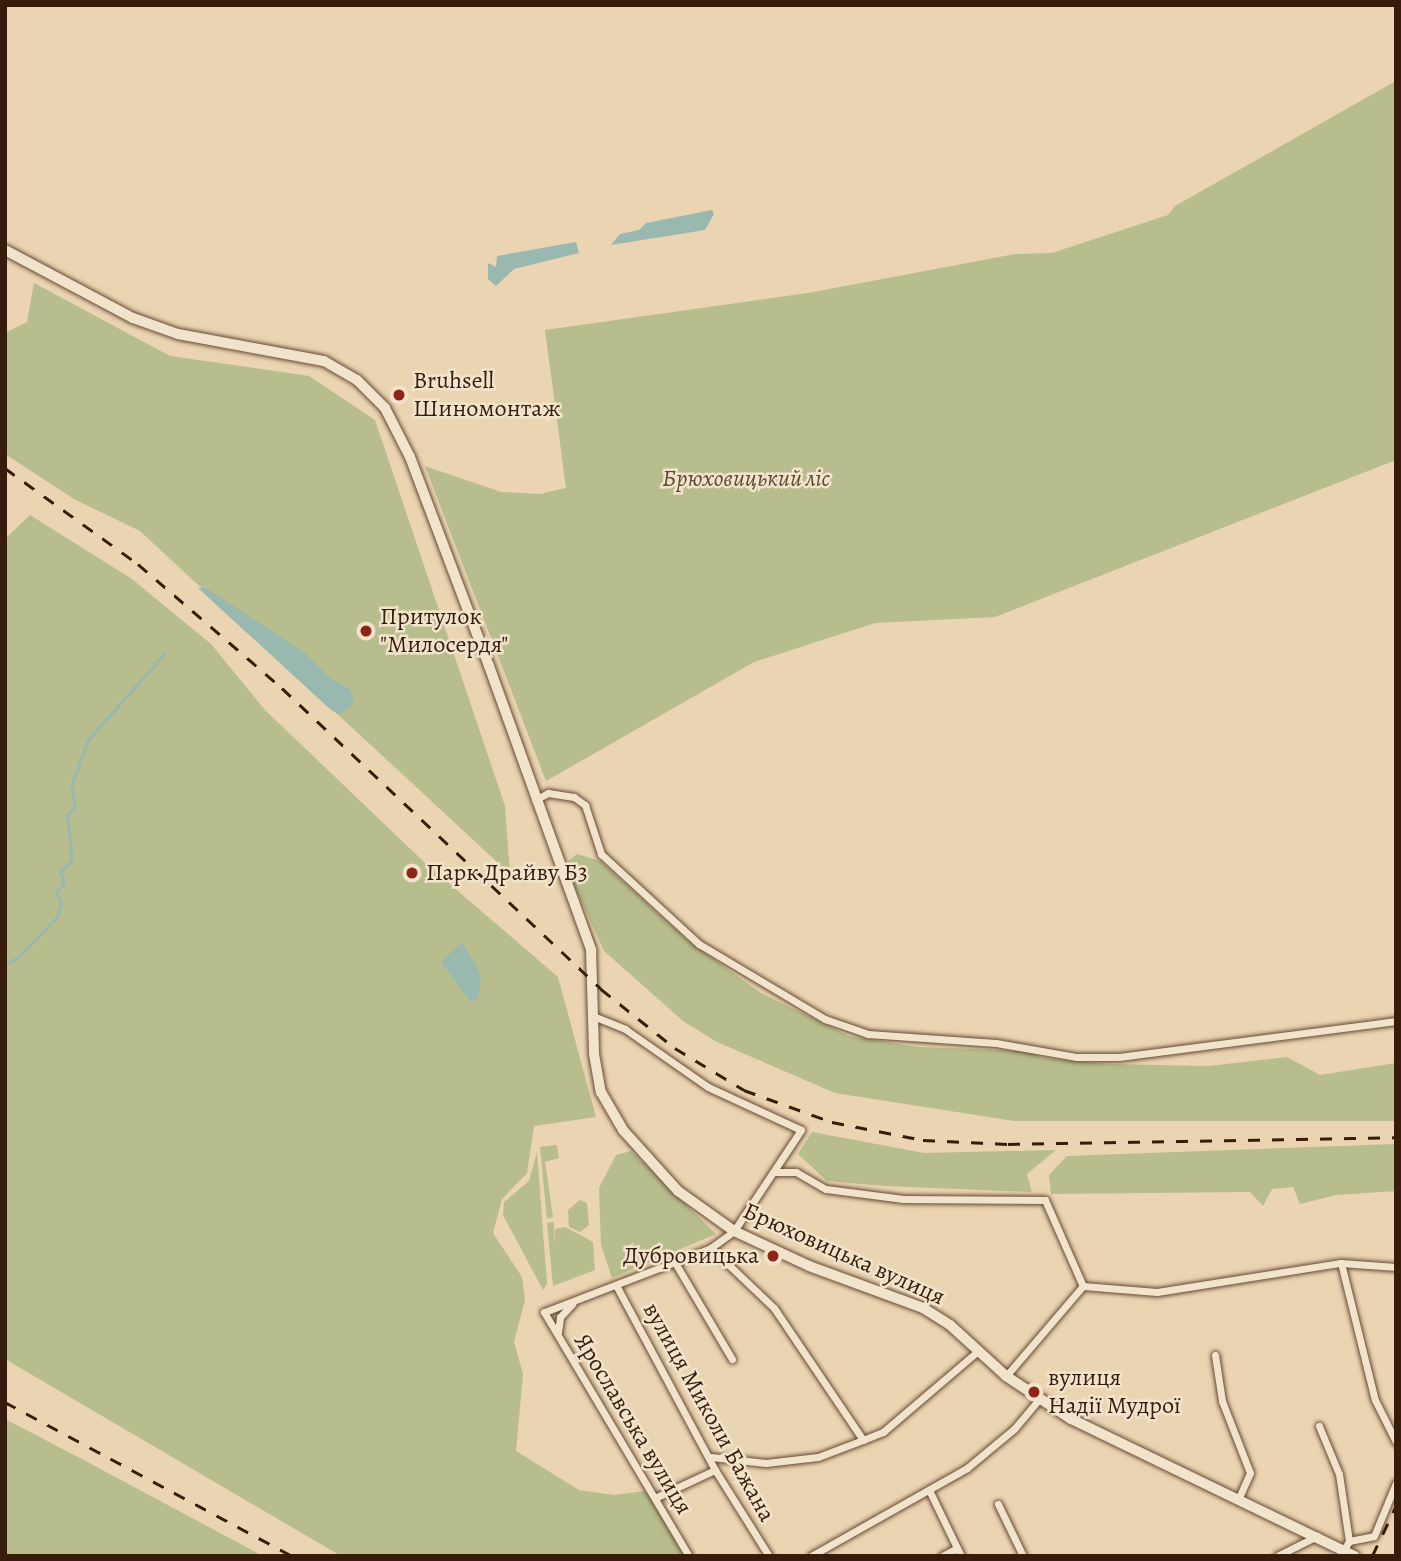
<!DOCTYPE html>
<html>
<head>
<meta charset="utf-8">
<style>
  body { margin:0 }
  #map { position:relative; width:1401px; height:1561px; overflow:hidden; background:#ebd4b1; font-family:Alegreya,serif }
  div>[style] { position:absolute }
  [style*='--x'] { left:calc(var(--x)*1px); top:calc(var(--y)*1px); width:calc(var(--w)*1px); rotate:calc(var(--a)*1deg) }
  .green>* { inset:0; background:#b7bd8c }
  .water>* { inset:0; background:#98b8b0 }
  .stream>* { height:2.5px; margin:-1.25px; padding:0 1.25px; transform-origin:1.25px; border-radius:1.25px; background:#98b8b0 }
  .roads { filter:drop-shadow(0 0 2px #654a34) drop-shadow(0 0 2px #654a34) }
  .minor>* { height:7px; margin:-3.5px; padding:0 3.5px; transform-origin:3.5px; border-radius:3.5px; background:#f2e3cc }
  .secondary>* { height:10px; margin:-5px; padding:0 5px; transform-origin:5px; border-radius:5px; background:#f2e3cc }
  .rail>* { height:2.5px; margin-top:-1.25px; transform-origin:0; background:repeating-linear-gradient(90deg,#381c0b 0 12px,transparent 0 24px) }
  .dots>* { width:19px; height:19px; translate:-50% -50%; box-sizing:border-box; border:4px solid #f2e3cc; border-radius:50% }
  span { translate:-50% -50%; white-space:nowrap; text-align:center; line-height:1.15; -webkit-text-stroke:5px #f2e3cc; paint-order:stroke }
  .poi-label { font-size:24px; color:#381c0b }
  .left { translate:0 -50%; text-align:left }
  .right { translate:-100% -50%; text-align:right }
  .park-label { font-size:24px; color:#5e4c32; font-style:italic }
  .street-label { font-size:24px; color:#381c0b }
  .frame { position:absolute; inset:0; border:7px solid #381c0b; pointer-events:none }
</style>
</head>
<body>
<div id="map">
  <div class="green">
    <i style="clip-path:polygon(1396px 81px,1396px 460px,995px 617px,875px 623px,754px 662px,546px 781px,425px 466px,501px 492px,540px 494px,566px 488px,545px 330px,808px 293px,1015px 254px,1052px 253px,1168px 215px,1175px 206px)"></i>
    <i style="clip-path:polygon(34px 283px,170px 356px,309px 376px,375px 420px,505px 806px,510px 874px,140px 531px,74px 499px,5px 454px,5px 333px,27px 322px)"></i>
    <i style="clip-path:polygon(30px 515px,132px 579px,211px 644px,265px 710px,424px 862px,558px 977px,596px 1117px,534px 1126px,527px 1173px,502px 1199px,493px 1233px,522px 1277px,525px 1300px,514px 1342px,523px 1374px,516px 1451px,579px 1490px,614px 1495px,646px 1491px,685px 1556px,341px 1556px,5px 1359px,5px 539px)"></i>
    <i style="clip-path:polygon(577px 854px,600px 861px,687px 940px,761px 993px,849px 1036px,918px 1047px,1028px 1051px,1043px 1058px,1107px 1064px,1209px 1066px,1287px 1057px,1320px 1075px,1396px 1063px,1396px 1121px,1014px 1121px,835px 1093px,717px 1042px,683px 1021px,604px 951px,574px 885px,568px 861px)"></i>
    <i style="clip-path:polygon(812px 1132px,924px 1153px,1056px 1150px,1027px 1174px,1032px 1192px,885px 1186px,827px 1181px,798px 1154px)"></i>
    <i style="clip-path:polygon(1396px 1144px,1396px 1191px,1336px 1195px,1300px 1204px,1293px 1187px,1272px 1189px,1263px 1206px,1250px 1192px,1051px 1194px,1049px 1175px,1067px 1156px)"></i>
    <i style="clip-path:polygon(557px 1145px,559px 1158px,545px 1162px,553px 1217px,547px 1219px,540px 1147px)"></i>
    <i style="clip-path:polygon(631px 1151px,716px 1234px,612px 1278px,601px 1245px,599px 1188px,616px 1155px)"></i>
    <i style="clip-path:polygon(537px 1152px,547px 1284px,543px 1290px,503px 1215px,504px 1202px,529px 1181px)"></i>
    <i style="clip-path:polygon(580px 1200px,587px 1203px,589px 1225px,580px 1232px,569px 1227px,568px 1210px)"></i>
    <i style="clip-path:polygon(554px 1222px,554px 1247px,555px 1229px,565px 1227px,593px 1242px,595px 1270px,553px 1286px,547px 1223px)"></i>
    <i style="clip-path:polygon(5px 1419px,78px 1457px,263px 1556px,5px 1556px)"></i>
  </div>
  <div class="water">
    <i style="clip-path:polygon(712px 210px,714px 214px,705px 230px,611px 245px,620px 234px,639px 230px,646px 223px)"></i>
    <i style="clip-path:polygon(576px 242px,579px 253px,514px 269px,496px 286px,488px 279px,488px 263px,496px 267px,497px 256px)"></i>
    <i style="clip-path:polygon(198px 588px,206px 588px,305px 653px,332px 680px,350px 689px,354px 699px,350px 707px,340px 715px,331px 710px)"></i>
    <i style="clip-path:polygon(462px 942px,481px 975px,478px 999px,470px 1001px,441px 962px)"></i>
  </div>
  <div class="stream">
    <i style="--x:5;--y:964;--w:13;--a:-27"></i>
    <i style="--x:17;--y:958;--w:57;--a:-45.7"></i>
    <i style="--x:57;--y:917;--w:13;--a:-72"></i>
    <i style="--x:61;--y:905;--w:14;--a:-111"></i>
    <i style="--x:56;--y:892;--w:11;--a:-45"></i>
    <i style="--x:64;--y:884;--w:13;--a:-108"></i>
    <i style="--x:60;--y:872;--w:17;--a:-45"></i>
    <i style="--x:72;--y:860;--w:44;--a:-96.5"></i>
    <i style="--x:67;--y:816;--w:12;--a:-48"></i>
    <i style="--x:75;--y:807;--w:20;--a:-101"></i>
    <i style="--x:71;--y:787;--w:50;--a:-70.1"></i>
    <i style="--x:88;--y:740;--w:116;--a:-48.5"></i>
  </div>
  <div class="roads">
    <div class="minor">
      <i style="--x:535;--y:800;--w:15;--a:-28"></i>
      <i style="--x:548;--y:793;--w:26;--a:9"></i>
      <i style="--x:574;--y:797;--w:14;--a:36"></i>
      <i style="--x:585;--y:805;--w:52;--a:71.9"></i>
      <i style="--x:601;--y:854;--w:133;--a:42.6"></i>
      <i style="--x:699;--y:944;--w:147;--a:30.8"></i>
      <i style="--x:825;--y:1019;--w:46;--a:19.2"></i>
      <i style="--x:868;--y:1034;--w:128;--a:4"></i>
      <i style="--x:996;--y:1043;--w:81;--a:9.9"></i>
      <i style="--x:1076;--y:1057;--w:43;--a:0"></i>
      <i style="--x:1119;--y:1057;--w:279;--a:-7.4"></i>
      <i style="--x:593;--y:1016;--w:35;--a:22"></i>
      <i style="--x:625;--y:1029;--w:101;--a:34.9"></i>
      <i style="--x:708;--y:1087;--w:102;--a:24.8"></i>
      <i style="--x:801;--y:1130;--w:121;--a:123.6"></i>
      <i style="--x:734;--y:1231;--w:29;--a:144"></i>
      <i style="--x:711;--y:1248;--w:179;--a:159"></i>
      <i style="--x:544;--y:1312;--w:284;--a:59.3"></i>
      <i style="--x:775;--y:1172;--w:21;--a:0"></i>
      <i style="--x:796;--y:1172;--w:34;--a:30"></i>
      <i style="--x:826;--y:1189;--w:78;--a:7.4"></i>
      <i style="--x:903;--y:1199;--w:142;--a:0.4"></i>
      <i style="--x:1045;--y:1200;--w:94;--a:66.2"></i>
      <i style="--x:711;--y:1248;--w:87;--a:43.6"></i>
      <i style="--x:774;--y:1308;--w:159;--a:56"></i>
      <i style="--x:674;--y:1261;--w:114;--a:59.4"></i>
      <i style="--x:1341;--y:1263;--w:141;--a:76.1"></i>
      <i style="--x:1375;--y:1400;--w:47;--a:63.4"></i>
      <i style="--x:617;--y:1287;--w:208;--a:61.8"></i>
      <i style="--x:715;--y:1470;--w:102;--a:57.9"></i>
      <i style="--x:558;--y:1332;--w:15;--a:-82"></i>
      <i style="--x:560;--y:1317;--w:18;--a:-47"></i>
      <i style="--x:1215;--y:1355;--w:47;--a:81.3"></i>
      <i style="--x:1222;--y:1401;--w:77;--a:68.7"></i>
      <i style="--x:1250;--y:1473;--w:27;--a:114"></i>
      <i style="--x:1006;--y:1376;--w:118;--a:-49.5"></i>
      <i style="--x:1083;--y:1286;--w:74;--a:4.6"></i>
      <i style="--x:1157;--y:1292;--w:186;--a:-9"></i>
      <i style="--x:1341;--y:1263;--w:55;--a:4.2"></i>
      <i style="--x:1319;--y:1426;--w:52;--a:67.4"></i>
      <i style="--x:1339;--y:1474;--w:68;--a:81.5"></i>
      <i style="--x:1349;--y:1541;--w:8;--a:120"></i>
      <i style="--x:711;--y:1457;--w:55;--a:6.2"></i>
      <i style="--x:766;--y:1463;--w:52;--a:-6.6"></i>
      <i style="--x:818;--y:1457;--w:48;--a:-20.7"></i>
      <i style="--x:863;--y:1440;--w:22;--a:-22"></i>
      <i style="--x:883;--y:1432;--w:125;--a:-40.5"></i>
      <i style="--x:929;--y:1490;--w:73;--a:64.1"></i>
      <i style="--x:657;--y:1497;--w:64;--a:-25"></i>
      <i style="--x:998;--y:1504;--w:58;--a:64.3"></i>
      <i style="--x:1349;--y:1541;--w:25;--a:-11"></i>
      <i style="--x:1374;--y:1536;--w:57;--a:-67.5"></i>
      <i style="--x:811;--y:1556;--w:179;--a:-29.4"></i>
      <i style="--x:967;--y:1468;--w:61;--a:-39.7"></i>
      <i style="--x:1014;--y:1429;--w:38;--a:-50"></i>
      <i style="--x:942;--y:1556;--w:17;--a:-28"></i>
      <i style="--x:1277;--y:1556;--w:45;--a:-26.6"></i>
    </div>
    <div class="secondary">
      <i style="--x:5;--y:250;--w:145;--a:28"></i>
      <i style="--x:133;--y:318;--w:48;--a:19.6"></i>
      <i style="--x:178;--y:334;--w:148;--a:10.5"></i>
      <i style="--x:324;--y:361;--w:38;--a:30"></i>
      <i style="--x:357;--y:380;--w:40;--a:45"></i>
      <i style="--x:385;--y:408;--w:55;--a:63"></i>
      <i style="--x:410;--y:457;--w:223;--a:69.3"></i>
      <i style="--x:489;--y:666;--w:302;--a:70.2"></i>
      <i style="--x:591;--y:950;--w:104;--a:88.3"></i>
      <i style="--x:594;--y:1054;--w:39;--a:80"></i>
      <i style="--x:601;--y:1092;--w:44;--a:59.9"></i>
      <i style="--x:623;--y:1130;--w:82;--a:48"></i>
      <i style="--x:678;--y:1191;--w:69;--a:35.5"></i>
      <i style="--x:734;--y:1231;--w:83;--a:25"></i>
      <i style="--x:809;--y:1266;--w:121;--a:20.2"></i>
      <i style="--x:923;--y:1308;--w:32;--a:32"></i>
      <i style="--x:950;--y:1325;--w:76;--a:42.3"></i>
      <i style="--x:1006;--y:1376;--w:78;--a:33.5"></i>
      <i style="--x:1071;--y:1419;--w:315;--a:25.8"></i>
    </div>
  </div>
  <div class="rail">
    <i style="--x:5;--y:468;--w:164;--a:35.8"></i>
    <i style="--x:138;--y:564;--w:190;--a:40.7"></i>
    <i style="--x:282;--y:688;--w:439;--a:43.3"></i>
    <i style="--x:601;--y:989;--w:95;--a:38.6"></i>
    <i style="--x:675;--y:1048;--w:81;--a:31.3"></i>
    <i style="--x:744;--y:1090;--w:94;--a:20"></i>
    <i style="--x:832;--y:1122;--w:93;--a:11.2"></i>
    <i style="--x:923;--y:1140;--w:85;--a:2.7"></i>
    <i style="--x:1008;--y:1144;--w:388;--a:-1"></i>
    <i style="--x:5;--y:1402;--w:326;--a:28.2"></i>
    <i style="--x:1372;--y:1556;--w:55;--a:-64.4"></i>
  </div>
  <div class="dots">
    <i style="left:399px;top:395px;background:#8f2418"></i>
    <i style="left:366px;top:631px;background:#8f2418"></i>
    <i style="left:412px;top:873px;background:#8f2418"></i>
    <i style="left:773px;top:1256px;background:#8f2418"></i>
    <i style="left:1034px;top:1392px;background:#8f2418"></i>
  </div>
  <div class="poi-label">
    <span class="left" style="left:413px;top:395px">Bruhsell<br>Шиномонтаж</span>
    <span class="left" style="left:380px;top:631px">Притулок<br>"Милосердя"</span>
    <span class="left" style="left:426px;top:873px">Парк Драйву Б3</span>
    <span class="right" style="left:759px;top:1256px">Дубровицька</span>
    <span class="left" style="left:1048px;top:1392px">вулиця<br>Надії Мудрої</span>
  </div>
  <div class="park-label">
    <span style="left:746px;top:479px">Брюховицький ліс</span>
  </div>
  <div class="street-label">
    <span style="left:844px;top:1254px;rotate:24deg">Брюховицька вулиця</span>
    <span style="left:709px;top:1412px;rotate:61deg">вулиця Миколи Бажана</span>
    <span style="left:633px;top:1424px;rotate:59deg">Ярославська вулиця</span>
  </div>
  <div class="frame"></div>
</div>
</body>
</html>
